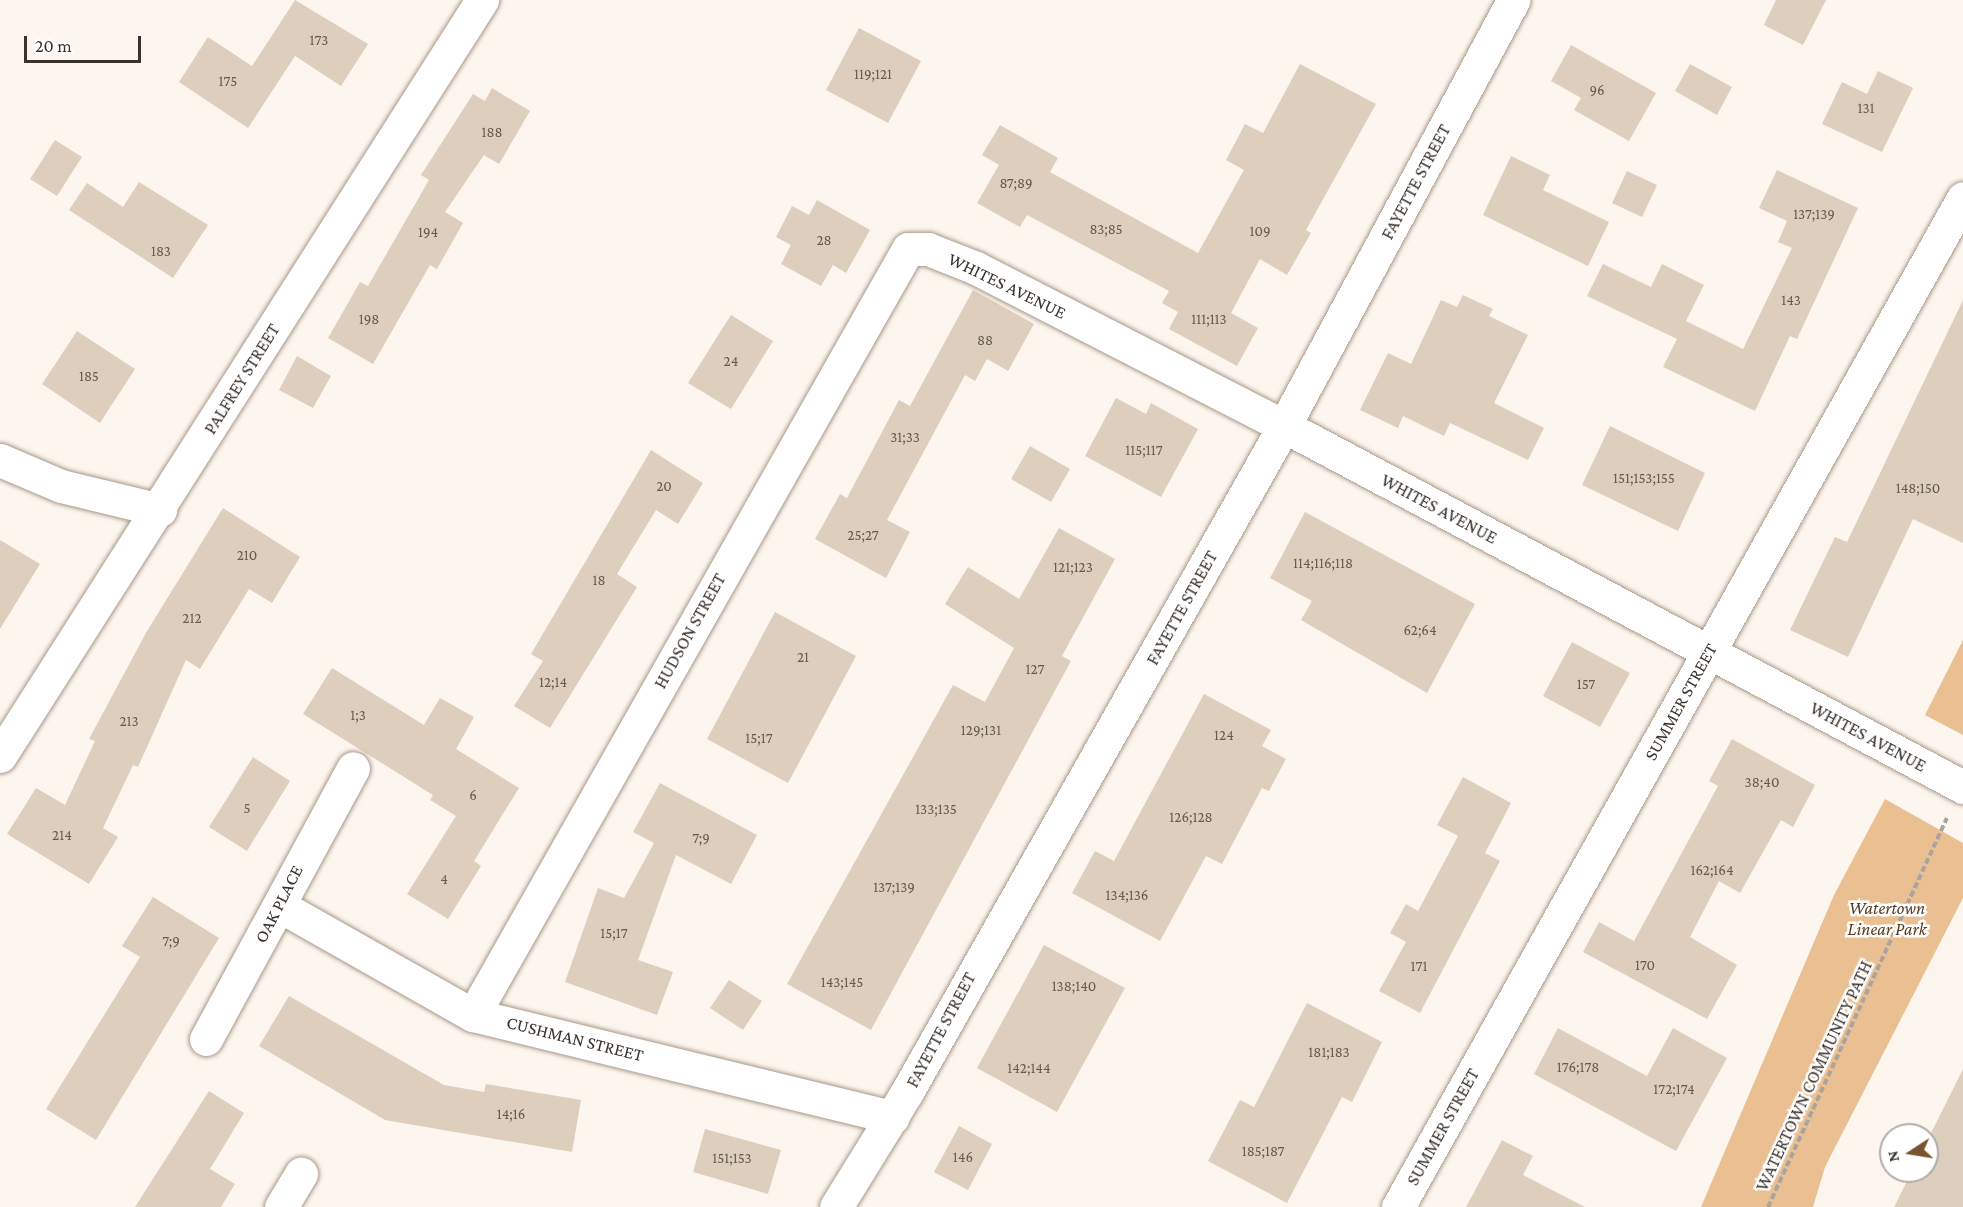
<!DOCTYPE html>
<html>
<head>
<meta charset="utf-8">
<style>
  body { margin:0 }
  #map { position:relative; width:1963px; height:1207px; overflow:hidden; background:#fdf6ef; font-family:"Crimson Pro",serif }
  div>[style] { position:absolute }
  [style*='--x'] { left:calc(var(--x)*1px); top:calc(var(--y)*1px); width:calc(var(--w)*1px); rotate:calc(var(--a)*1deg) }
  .green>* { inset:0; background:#eabf92 }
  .building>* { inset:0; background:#decebd }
  .path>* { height:4px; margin-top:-2px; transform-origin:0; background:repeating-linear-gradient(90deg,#aba49e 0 6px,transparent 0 9px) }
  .roads { filter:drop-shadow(0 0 2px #a89888) drop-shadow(0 0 2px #a89888) }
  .minor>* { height:33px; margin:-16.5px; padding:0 16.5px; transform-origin:16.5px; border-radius:16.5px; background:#fff }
  .tertiary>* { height:33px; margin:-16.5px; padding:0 16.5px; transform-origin:16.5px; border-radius:16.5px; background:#fff }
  span { translate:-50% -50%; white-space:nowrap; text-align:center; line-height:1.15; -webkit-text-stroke:5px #fff; paint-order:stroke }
  .number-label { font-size:15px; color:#635a51 }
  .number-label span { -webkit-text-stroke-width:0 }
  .street-label { font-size:18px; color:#3a332d }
  .park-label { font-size:18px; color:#563b1e; font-style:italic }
  .north { position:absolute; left:1879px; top:1123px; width:60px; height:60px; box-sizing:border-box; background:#fff; border:2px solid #b0adab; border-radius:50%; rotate:258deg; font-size:16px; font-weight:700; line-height:24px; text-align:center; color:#3a332d }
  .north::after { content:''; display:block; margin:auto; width:21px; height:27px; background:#78552e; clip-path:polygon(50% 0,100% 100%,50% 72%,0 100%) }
  .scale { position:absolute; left:24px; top:36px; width:117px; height:27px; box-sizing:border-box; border:3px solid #3a332d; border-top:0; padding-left:8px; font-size:18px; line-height:21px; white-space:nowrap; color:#3a332d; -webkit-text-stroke:4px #fff; paint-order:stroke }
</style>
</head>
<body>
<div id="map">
  <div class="green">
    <i style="clip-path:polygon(1963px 640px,1963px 735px,1925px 715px)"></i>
    <i style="clip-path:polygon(1885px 799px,1963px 843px,1963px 898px,1825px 1167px,1813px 1207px,1701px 1207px,1834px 895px)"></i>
  </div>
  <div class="building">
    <i style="clip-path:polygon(295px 0,368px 44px,341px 86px,295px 56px,248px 128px,179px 82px,208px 37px,252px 66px)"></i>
    <i style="clip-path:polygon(1776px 0,1826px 0,1803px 45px,1764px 25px)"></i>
    <i style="clip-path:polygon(859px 28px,921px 61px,888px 123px,826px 90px)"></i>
    <i style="clip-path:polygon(1571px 45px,1656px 93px,1629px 141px,1574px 110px,1581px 98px,1551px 81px)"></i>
    <i style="clip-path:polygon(1300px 64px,1376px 104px,1306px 230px,1311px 233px,1287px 275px,1260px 259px,1231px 313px,1258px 328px,1237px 366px,1169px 329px,1178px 312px,1162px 303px,1169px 291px,1027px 215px,1020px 227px,977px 203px,999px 165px,982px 155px,1000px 125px,1058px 158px,1050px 172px,1198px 253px,1244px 170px,1226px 160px,1245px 124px,1263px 133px)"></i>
    <i style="clip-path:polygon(1690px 64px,1732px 87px,1717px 115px,1675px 91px)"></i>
    <i style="clip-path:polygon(1878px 71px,1913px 88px,1882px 152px,1822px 124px,1842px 82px,1867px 94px)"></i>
    <i style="clip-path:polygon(492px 88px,530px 111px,499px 164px,484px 155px,445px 212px,463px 223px,437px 269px,430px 265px,373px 364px,328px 338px,360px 282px,368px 286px,429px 180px,421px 175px,473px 94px,485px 101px)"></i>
    <i style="clip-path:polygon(55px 140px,82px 157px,57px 196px,30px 179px)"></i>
    <i style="clip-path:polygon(1511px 156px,1550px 175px,1543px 190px,1609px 222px,1588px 266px,1483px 215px)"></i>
    <i style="clip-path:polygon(1777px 170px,1858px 208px,1797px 339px,1790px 336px,1755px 411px,1663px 367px,1677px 339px,1587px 296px,1603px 264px,1651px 287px,1662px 264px,1704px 285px,1686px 321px,1743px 349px,1792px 248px,1778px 242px,1787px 221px,1759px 208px)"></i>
    <i style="clip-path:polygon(1627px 171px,1657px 185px,1642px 217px,1612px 203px)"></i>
    <i style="clip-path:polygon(139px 182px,208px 225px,173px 278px,69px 210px,87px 183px,123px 207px)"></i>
    <i style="clip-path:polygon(817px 200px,870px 230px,846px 273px,833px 265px,821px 286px,781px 264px,791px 245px,776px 237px,792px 206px,809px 215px)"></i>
    <i style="clip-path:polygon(973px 290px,1034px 324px,1008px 371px,987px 359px,975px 381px,965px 375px,887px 520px,910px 532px,886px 578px,815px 539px,840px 494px,847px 498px,899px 400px,910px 406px)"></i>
    <i style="clip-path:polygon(1463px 295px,1493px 309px,1489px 316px,1528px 335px,1494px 403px,1544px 428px,1528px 460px,1450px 423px,1444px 436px,1403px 416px,1398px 428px,1360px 410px,1388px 353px,1411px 364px,1441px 300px,1457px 307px)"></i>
    <i style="clip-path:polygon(1963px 300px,1963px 543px,1913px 519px,1848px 657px,1790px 630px,1835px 537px,1847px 542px)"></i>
    <i style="clip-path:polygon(731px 315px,773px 341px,731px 409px,688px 383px)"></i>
    <i style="clip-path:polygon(77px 331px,135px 369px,100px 423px,42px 384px)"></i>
    <i style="clip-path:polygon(297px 356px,331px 376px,313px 408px,279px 390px)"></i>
    <i style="clip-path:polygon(1116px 398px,1146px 414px,1151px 403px,1198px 429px,1161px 497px,1085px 456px)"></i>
    <i style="clip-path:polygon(1610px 426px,1705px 473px,1678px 531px,1582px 485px)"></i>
    <i style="clip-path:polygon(1030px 446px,1070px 469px,1051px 502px,1011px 479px)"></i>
    <i style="clip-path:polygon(651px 450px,703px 483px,678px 524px,656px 510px,617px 574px,637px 587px,550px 728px,514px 706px,543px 661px,531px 654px)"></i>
    <i style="clip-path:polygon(223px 508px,300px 557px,272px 603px,249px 589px,200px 669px,186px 660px,138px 767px,133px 765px,103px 828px,118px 837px,89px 884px,7px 834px,36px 788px,65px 805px,95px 741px,89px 739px,147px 631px)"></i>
    <i style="clip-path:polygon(1305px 512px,1475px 604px,1427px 693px,1301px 620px,1312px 601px,1270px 578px)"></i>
    <i style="clip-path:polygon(1059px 528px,1115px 559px,1062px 656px,1071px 661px,871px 1030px,787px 984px,953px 685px,985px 702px,1014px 648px,945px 604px,968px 567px,1019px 599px)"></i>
    <i style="clip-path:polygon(0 540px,40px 564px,0 629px)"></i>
    <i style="clip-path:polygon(775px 612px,856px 656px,788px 783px,707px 739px)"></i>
    <i style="clip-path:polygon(1572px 642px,1630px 673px,1600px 727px,1543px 696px)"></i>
    <i style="clip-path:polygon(332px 668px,424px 725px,440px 698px,474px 717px,456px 749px,519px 788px,474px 861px,481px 866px,448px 919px,407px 894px,456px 816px,430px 800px,433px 795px,303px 714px)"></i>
    <i style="clip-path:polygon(1204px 694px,1271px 730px,1262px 746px,1286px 759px,1269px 791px,1262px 788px,1222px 864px,1206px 856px,1160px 941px,1072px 893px,1095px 851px,1114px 861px)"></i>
    <i style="clip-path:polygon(1732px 739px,1815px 785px,1793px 827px,1781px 820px,1740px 893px,1719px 881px,1690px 937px,1737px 965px,1707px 1019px,1583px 952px,1599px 922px,1634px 941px,1718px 786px,1709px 781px)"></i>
    <i style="clip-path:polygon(253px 757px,290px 781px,247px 851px,209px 827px)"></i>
    <i style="clip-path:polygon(1463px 777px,1511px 803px,1485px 853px,1500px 861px,1420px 1013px,1379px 991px,1406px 942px,1390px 933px,1406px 904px,1418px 911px,1458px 836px,1437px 825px)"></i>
    <i style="clip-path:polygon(660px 783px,757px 835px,731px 884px,676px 855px,638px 960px,673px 972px,657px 1015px,565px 982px,598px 888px,624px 898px,654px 843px,633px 832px)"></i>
    <i style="clip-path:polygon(153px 897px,219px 938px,96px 1140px,46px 1109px,140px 957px,122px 946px)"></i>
    <i style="clip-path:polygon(1044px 945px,1125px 988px,1057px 1112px,977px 1068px)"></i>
    <i style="clip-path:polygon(729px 980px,762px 1001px,743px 1030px,710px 1008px)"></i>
    <i style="clip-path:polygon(289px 996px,444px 1085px,484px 1092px,486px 1084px,581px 1100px,572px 1152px,385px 1120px,259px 1046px)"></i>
    <i style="clip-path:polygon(1307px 1003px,1382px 1042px,1352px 1102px,1342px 1097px,1287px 1203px,1208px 1161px,1240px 1100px,1254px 1107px)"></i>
    <i style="clip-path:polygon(1558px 1028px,1647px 1076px,1673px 1028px,1727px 1058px,1676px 1151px,1534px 1074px)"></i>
    <i style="clip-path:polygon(1963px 1069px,1963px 1207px,1894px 1207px,1912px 1171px,1927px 1171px,1927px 1141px)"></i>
    <i style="clip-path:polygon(209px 1091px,244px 1113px,210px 1169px,235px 1184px,221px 1207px,135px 1207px)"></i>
    <i style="clip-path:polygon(959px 1126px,992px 1144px,968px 1190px,934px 1172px)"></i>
    <i style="clip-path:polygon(705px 1129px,781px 1150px,768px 1194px,693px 1172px)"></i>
    <i style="clip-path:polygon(1502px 1140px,1533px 1156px,1523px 1175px,1585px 1207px,1466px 1207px)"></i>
  </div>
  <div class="path">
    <i style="--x:1768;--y:1207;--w:428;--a:-65.3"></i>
  </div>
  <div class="roads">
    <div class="minor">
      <i style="--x:0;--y:460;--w:66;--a:23.1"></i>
      <i style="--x:61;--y:486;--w:102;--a:13.6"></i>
      <i style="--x:0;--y:756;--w:897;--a:-57.48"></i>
      <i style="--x:280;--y:906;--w:222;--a:29.5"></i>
      <i style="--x:473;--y:1015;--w:432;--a:13.7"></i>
      <i style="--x:473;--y:1015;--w:881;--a:-60.41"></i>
      <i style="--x:908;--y:249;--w:20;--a:0"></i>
      <i style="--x:928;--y:249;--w:52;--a:21.6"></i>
      <i style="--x:976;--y:268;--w:346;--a:27.2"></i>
      <i style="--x:1284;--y:426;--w:769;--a:28"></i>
      <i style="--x:206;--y:1039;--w:308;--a:-61.5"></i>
      <i style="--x:281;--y:1207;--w:39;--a:-59"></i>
      <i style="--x:836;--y:1207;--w:135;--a:-58.3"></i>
      <i style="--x:907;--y:1092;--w:765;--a:-60.49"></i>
      <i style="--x:1284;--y:426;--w:484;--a:-61.7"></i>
    </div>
    <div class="tertiary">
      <i style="--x:1398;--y:1207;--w:1156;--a:-60.75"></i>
    </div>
  </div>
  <div class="number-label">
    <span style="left:319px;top:41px">173</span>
    <span style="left:873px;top:75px">119;121</span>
    <span style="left:228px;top:82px">175</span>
    <span style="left:1597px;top:91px">96</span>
    <span style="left:1866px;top:109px">131</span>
    <span style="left:492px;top:133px">188</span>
    <span style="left:1016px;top:184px">87;89</span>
    <span style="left:1814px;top:215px">137;139</span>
    <span style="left:1106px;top:230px">83;85</span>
    <span style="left:1260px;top:232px">109</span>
    <span style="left:428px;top:233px">194</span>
    <span style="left:824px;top:241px">28</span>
    <span style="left:161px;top:252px">183</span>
    <span style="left:1791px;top:301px">143</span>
    <span style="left:369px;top:320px">198</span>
    <span style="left:1209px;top:320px">111;113</span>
    <span style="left:985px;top:341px">88</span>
    <span style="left:731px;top:362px">24</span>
    <span style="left:89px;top:377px">185</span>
    <span style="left:905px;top:438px">31;33</span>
    <span style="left:1144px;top:451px">115;117</span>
    <span style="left:1644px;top:479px">151;153;155</span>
    <span style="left:664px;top:487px">20</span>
    <span style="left:1918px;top:489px">148;150</span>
    <span style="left:863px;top:536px">25;27</span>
    <span style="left:247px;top:556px">210</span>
    <span style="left:1323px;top:564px">114;116;118</span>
    <span style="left:1073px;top:568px">121;123</span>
    <span style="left:599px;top:581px">18</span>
    <span style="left:192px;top:619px">212</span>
    <span style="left:1420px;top:631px">62;64</span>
    <span style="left:803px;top:658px">21</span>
    <span style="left:1035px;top:670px">127</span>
    <span style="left:553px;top:683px">12;14</span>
    <span style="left:1586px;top:685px">157</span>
    <span style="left:358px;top:716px">1;3</span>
    <span style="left:129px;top:722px">213</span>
    <span style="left:981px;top:731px">129;131</span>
    <span style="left:1224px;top:736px">124</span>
    <span style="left:759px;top:739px">15;17</span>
    <span style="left:1762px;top:783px">38;40</span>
    <span style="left:473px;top:796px">6</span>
    <span style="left:247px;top:809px">5</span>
    <span style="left:936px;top:810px">133;135</span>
    <span style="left:1191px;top:818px">126;128</span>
    <span style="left:62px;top:836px">214</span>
    <span style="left:701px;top:839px">7;9</span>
    <span style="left:1712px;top:871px">162;164</span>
    <span style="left:444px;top:880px">4</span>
    <span style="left:894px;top:888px">137;139</span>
    <span style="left:1127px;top:896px">134;136</span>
    <span style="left:614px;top:934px">15;17</span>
    <span style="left:171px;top:942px">7;9</span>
    <span style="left:1645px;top:966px">170</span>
    <span style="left:1419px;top:967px">171</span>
    <span style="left:842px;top:983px">143;145</span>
    <span style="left:1074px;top:987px">138;140</span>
    <span style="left:1329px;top:1053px">181;183</span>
    <span style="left:1578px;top:1068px">176;178</span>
    <span style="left:1029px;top:1069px">142;144</span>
    <span style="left:1674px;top:1090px">172;174</span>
    <span style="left:511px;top:1115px">14;16</span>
    <span style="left:1263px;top:1152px">185;187</span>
    <span style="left:963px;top:1158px">146</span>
    <span style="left:732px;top:1159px">151;153</span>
  </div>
  <div class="street-label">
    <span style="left:1416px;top:182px;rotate:-62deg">FAYETTE STREET</span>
    <span style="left:1007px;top:286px;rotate:26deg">WHITES AVENUE</span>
    <span style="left:242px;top:379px;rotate:-58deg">PALFREY STREET</span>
    <span style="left:1439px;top:509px;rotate:28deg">WHITES AVENUE</span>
    <span style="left:1182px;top:608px;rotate:-61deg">FAYETTE STREET</span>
    <span style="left:690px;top:631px;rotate:-61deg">HUDSON STREET</span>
    <span style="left:1681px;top:702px;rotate:-61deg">SUMMER STREET</span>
    <span style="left:1868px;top:737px;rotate:28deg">WHITES AVENUE</span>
    <span style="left:279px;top:904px;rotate:-63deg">OAK PLACE</span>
    <span style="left:941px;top:1030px;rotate:-62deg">FAYETTE STREET</span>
    <span style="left:575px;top:1039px;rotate:14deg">CUSHMAN STREET</span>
    <span style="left:1814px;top:1076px;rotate:-65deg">WATERTOWN COMMUNITY PATH</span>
    <span style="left:1443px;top:1127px;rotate:-61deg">SUMMER STREET</span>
  </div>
  <div class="park-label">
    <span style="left:1887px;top:919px">Watertown<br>Linear Park</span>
  </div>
  <div class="north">N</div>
  <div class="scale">20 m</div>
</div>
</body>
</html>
